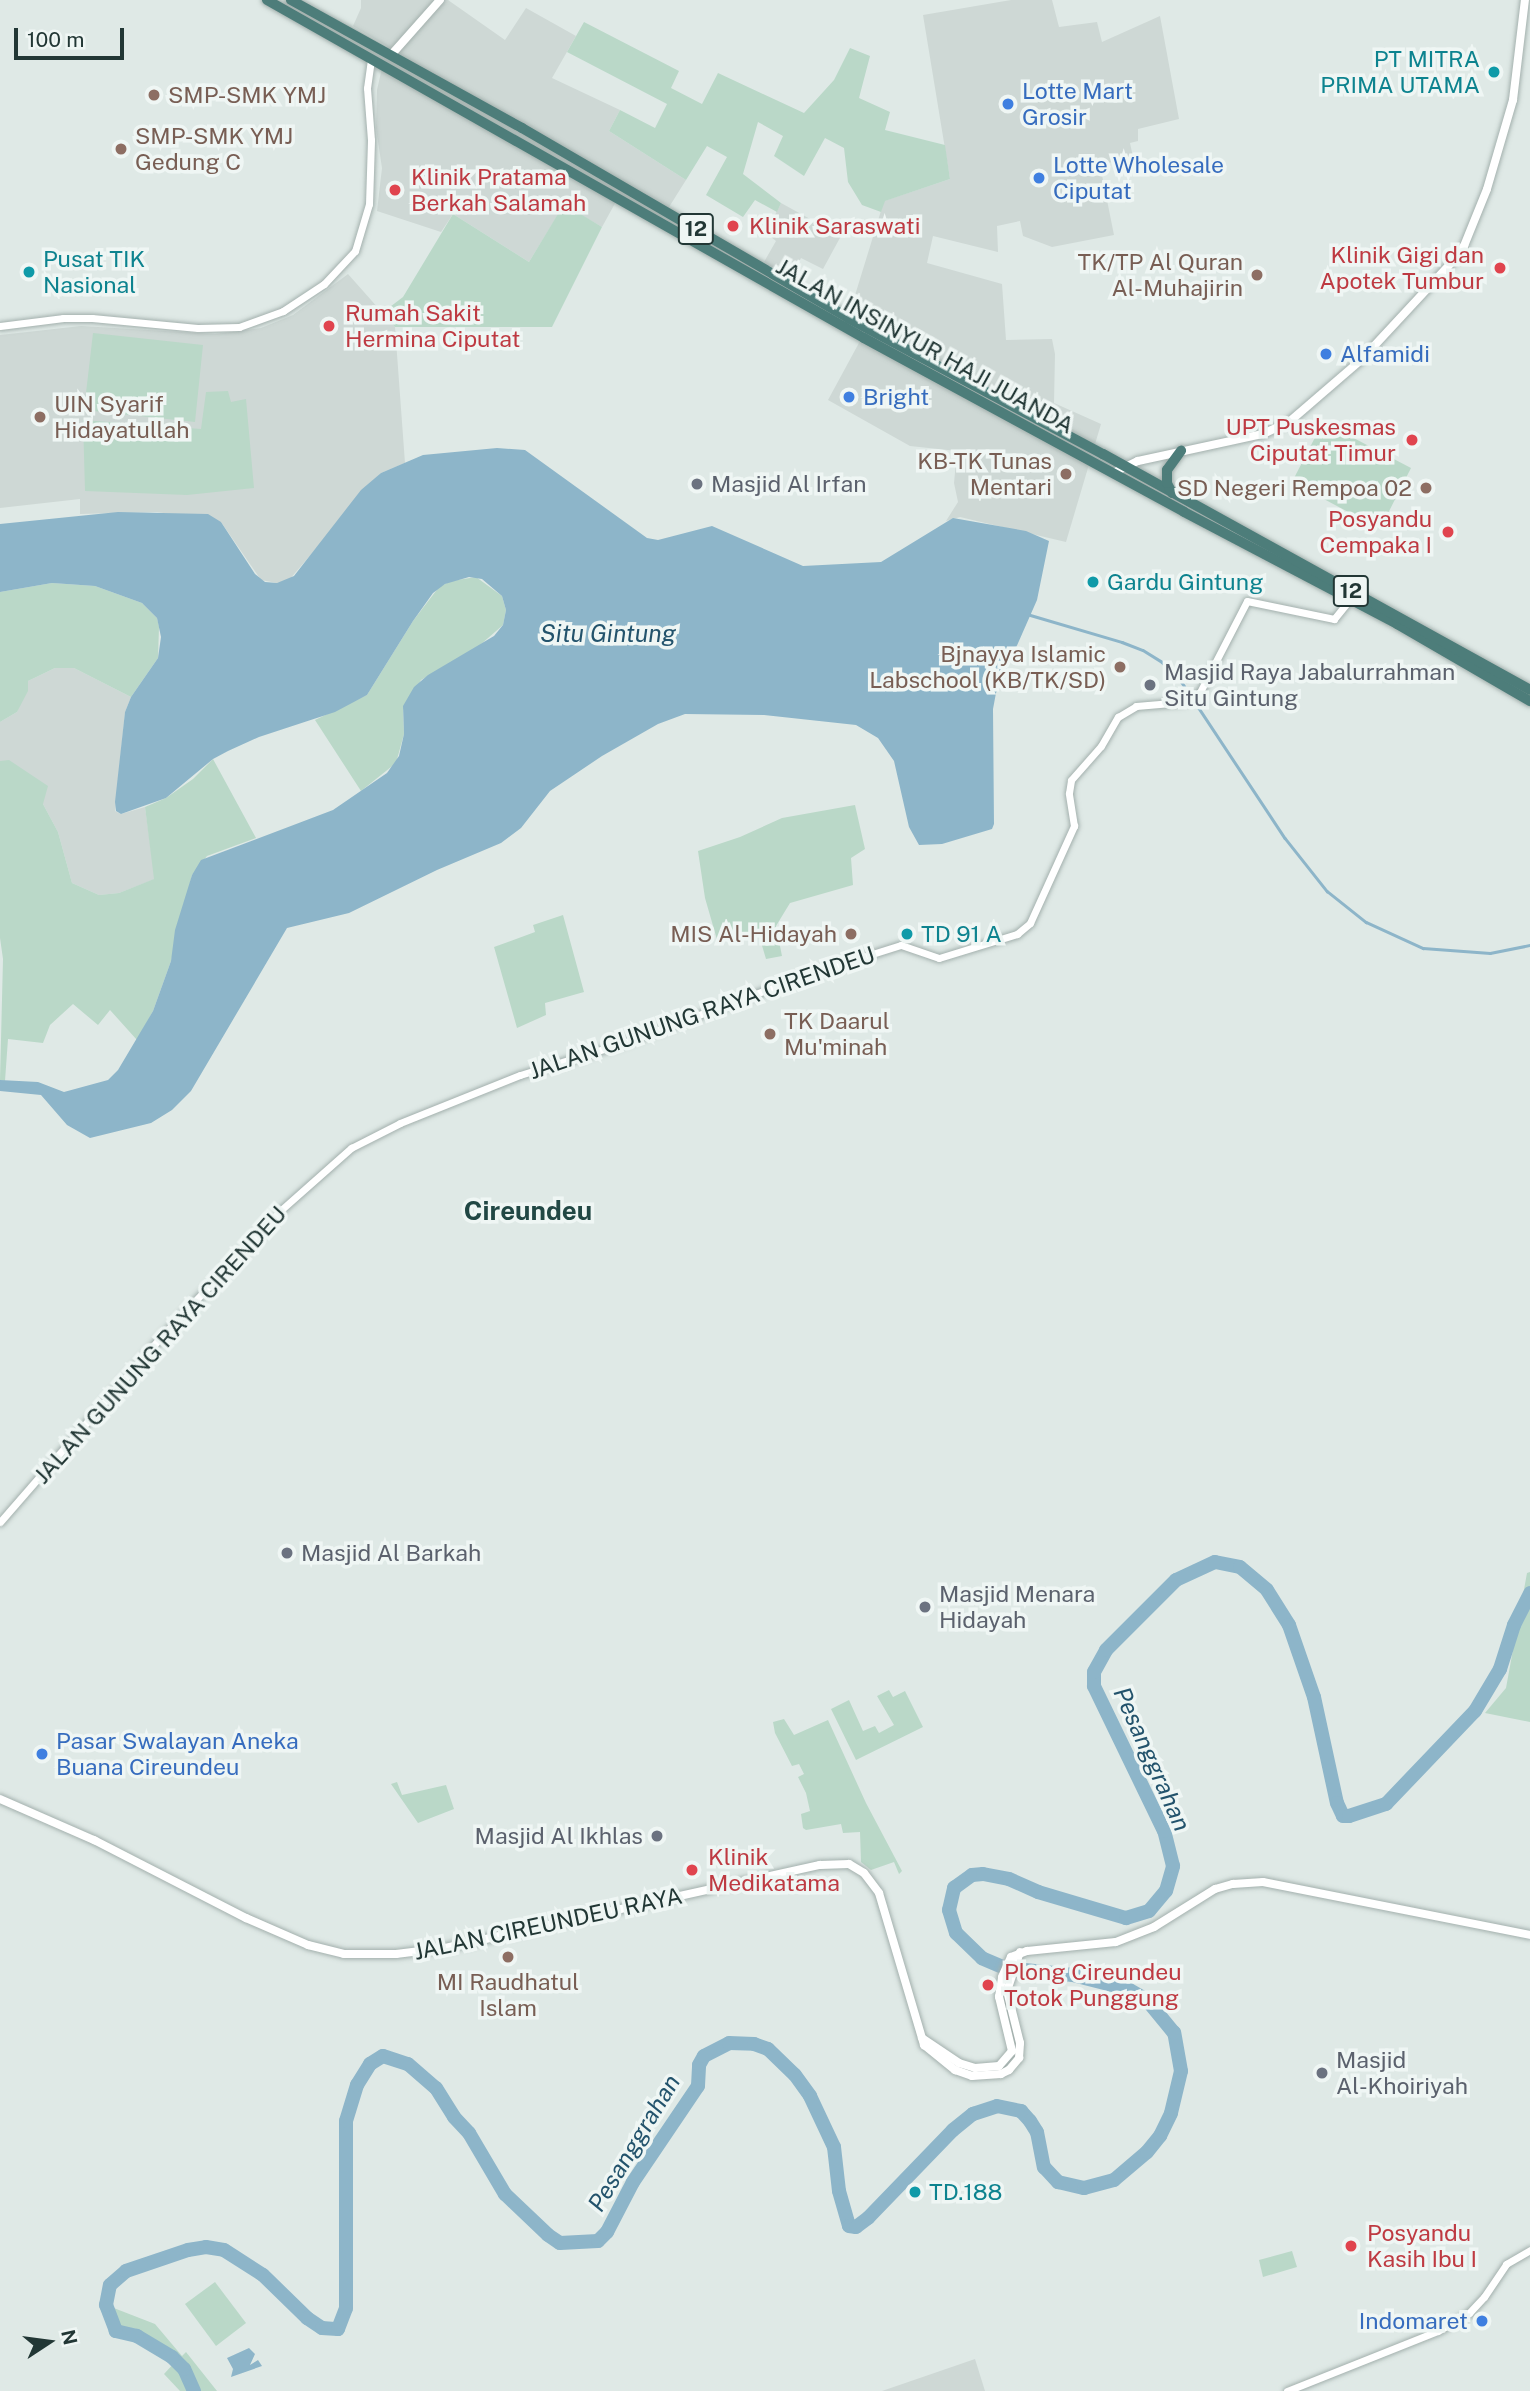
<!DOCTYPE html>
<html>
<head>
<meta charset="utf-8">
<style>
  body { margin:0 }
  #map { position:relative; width:1530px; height:2391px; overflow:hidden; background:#dfe9e6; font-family:"Public Sans",sans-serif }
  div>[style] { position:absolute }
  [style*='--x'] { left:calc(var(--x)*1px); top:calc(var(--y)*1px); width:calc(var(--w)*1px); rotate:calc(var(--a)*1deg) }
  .built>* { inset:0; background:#ced8d5 }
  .green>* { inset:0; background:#bad8c8 }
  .water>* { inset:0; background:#8db5c9 }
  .stream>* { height:2.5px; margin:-1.25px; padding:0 1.25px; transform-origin:1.25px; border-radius:1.25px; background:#8db5c9 }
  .river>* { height:14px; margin:-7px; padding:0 7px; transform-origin:7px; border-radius:7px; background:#8db5c9 }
  .roads { filter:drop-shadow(0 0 2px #a3b0ad) drop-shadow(0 0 2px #a3b0ad) }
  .tertiary>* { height:7px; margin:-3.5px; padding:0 3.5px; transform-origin:3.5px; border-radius:3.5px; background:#fff }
  .secondary>* { height:8px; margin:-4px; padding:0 4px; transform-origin:4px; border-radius:4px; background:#fff }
  .trunk>* { height:10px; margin:-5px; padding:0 5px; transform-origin:5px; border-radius:5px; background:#4d7d7a }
  .dots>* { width:19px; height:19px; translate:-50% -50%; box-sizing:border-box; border:4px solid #eff6f4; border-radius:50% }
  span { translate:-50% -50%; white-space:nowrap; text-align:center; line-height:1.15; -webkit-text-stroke:7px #eff6f4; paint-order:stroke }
  .shield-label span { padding:2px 5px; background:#eff6f4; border:2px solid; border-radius:5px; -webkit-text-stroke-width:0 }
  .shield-label { font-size:21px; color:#223735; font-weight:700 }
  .culture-label { font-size:23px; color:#0d838f }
  .right { translate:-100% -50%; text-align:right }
  .left { translate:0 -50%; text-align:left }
  .shop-label { font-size:23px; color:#366cbe }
  .education-label { font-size:23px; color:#785e54 }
  .health-label { font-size:23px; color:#be3a42 }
  .street-label { font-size:23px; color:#223735 }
  .worship-label { font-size:23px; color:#5b616d }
  .water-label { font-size:24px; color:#23536c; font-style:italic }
  .quarter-label { font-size:26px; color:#214744; font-weight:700 }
  .north { position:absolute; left:14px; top:2307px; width:70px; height:70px; -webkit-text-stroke:5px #eff6f4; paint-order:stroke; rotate:77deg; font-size:19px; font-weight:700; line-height:28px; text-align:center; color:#223735 }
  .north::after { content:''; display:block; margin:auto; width:24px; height:32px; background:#223735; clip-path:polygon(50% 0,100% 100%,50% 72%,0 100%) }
  .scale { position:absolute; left:14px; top:28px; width:110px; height:32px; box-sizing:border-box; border:4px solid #223735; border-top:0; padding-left:9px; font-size:21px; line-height:24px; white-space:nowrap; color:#223735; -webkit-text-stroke:5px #eff6f4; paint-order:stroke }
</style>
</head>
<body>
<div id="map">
  <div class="built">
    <i style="clip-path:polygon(361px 0,448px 0,505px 40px,526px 8px,576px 36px,552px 78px,620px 110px,609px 131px,686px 180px,659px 223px,618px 198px,602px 227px,564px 205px,529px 262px,453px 214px,441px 232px,377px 211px,382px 168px,376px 128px,377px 90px,387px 46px,353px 26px,361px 8px)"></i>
    <i style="clip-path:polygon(1011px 0,1052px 0,1059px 27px,1097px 22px,1102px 42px,1160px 16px,1179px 119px,1138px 129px,1138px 141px,1130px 143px,1133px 157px,1100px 165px,1114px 235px,1052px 247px,1023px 236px,1020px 221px,997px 226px,998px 252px,933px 236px,927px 263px,1002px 284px,1006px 340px,1052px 339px,1055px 354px,1054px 403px,1101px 424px,1066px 542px,960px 517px,946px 521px,958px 502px,954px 483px,957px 451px,910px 446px,828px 400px,860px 341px,844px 331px,884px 201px,950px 179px,923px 15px)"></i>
    <i style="clip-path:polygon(781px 203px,841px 236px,823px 269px,801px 258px,790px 279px,764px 262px,776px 241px,766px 233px)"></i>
    <i style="clip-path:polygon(348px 274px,395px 327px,405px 463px,381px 473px,289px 580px,277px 583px,261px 580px,221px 522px,157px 512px,80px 514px,80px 499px,0 508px,0 335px,81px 326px,215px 334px,261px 328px,293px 315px)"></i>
    <i style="clip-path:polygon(55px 668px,74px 668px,131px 697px,125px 712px,115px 811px,121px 814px,145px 807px,155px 879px,119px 893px,99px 895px,72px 883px,58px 832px,43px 804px,0 789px,0 722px,17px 712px,28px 681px)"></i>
    <i style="clip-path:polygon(975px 2359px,985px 2391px,882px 2391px)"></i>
  </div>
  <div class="green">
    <i style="clip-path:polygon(584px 22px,679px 71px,671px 88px,702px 104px,718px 73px,804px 113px,834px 80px,850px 48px,870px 56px,859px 98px,890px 112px,885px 130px,945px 145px,950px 179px,885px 201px,881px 212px,862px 205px,848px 182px,844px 148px,825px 138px,804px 176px,774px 156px,783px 136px,758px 122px,743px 174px,781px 203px,777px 212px,755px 200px,743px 217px,706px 195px,727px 157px,707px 146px,686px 180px,609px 131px,620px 110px,655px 128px,667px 104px,567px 52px)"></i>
    <i style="clip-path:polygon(564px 204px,602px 227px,552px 327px,395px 327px,382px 313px,403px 297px,453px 214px,529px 262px)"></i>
    <i style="clip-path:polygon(93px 333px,203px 345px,195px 422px,84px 410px)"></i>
    <i style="clip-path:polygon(228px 391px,231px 402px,246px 399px,254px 488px,187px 495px,85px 491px,83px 420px,201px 429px,206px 392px)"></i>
    <i style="clip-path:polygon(1323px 422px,1411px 468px,1380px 529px,1292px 482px)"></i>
    <i style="clip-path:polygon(476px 577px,502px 596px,506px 610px,503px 625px,480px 645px,421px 680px,403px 710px,404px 734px,396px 763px,361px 791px,315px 720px,367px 695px,413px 621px,439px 587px,451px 581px)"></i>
    <i style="clip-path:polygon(52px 583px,95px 586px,142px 603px,157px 618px,159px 627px,158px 658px,131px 697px,74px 668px,55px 668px,28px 681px,28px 691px,17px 712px,0 722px,0 592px)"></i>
    <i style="clip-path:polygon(213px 759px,256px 838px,207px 856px,192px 875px,171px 961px,153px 1011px,137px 1040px,110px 1010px,98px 1025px,73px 1004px,50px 1025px,43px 1043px,8px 1039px,5px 1081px,0 1080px,3px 959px,0 938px,0 761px,9px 760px,48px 786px,43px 804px,58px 832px,72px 883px,99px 895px,119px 893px,154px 879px,145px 807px,166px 798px,193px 779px)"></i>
    <i style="clip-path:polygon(855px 805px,865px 849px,851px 858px,853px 885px,790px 903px,776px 926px,782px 956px,766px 959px,758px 932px,718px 943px,705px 898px,698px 851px,740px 837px,782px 818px)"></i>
    <i style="clip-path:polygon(563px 915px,584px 992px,545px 1003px,546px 1015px,517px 1028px,494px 947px,535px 932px,533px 925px)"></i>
    <i style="clip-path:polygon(1530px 1572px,1530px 1722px,1485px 1713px,1506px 1688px,1527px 1573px)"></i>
    <i style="clip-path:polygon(889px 1690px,893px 1697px,905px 1691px,923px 1727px,856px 1760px,831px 1709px,849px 1700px,863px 1731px,875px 1726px,879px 1733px,894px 1725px,877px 1696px)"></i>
    <i style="clip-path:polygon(784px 1719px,794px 1735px,828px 1720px,866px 1803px,902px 1871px,899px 1874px,894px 1862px,871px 1870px,861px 1862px,860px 1832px,843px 1833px,841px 1824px,806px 1830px,803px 1828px,801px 1814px,810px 1811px,806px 1793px,798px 1777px,804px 1774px,799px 1764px,792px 1766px,775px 1733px,773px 1722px)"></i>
    <i style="clip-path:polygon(397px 1782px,402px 1795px,446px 1785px,454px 1809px,418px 1823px,391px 1784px)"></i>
    <i style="clip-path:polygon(1292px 2251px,1297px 2267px,1263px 2277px,1259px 2260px)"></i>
    <i style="clip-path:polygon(215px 2282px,246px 2323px,216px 2346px,185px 2304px)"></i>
    <i style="clip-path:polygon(106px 2305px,155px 2324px,182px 2356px,186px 2352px,217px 2391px,180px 2391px,164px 2374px,176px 2361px,137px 2336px,116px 2331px)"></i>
  </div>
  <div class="water">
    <i style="clip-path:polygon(497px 448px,525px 450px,647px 538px,658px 540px,712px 526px,803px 566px,881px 562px,953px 518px,1026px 531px,1049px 541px,1037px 600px,996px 693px,993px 709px,994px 824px,992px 829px,942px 844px,919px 845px,909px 827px,894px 761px,878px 738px,856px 725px,764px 715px,685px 714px,658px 724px,602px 756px,550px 791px,521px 828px,501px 843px,437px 870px,349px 913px,287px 928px,191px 1091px,172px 1110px,151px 1123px,90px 1138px,67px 1125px,41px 1095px,0 1091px,0 1080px,38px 1082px,64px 1092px,108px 1080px,118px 1070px,153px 1011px,171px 961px,175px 930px,192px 875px,201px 860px,333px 810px,387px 773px,399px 756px,404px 734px,403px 706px,414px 687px,428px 675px,494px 636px,503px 625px,506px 610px,502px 596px,482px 579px,469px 577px,445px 584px,433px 593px,413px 621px,367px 695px,335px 712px,259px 737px,228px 751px,213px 759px,166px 798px,121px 814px,116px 811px,115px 802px,125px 712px,131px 697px,158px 658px,161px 637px,157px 618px,142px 603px,95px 586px,52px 583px,0 592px,0 524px,118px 512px,208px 514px,221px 522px,255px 574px,265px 582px,277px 583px,294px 576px,361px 490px,381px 473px,423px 455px)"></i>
    <i style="clip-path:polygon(249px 2348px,255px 2354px,250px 2365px,258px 2360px,262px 2366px,231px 2377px,233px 2369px,227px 2358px)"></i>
  </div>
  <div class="stream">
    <i style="--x:1027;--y:614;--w:99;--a:16.4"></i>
    <i style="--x:1122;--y:642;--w:22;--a:21"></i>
    <i style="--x:1143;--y:650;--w:22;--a:32"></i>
    <i style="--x:1162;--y:662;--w:27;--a:45"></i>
    <i style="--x:1181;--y:681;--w:188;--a:56.5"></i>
    <i style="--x:1285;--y:838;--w:68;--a:51.6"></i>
    <i style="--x:1327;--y:891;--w:50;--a:38.5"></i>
    <i style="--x:1366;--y:922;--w:63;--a:24.5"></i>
    <i style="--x:1423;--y:948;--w:67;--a:4.3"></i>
    <i style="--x:1490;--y:953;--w:41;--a:-11.3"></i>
  </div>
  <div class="river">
    <i style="--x:194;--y:2391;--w:24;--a:-114"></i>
    <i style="--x:184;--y:2369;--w:17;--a:-135"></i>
    <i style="--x:172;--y:2357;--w:41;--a:-149"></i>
    <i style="--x:137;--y:2336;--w:22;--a:-167"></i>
    <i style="--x:116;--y:2331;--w:28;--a:-111"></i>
    <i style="--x:106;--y:2305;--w:20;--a:-79"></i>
    <i style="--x:110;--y:2285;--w:21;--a:-41"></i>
    <i style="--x:126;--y:2271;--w:65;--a:-18.7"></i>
    <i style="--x:188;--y:2250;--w:18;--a:-9"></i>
    <i style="--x:206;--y:2247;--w:18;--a:9"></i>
    <i style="--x:224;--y:2250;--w:46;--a:32.7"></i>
    <i style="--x:263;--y:2275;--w:62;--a:44.3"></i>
    <i style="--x:307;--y:2318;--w:18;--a:34"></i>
    <i style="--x:322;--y:2328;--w:16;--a:4"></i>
    <i style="--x:338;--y:2329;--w:22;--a:-69"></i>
    <i style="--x:346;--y:2308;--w:187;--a:-90"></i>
    <i style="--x:346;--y:2121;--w:38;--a:-73"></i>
    <i style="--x:357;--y:2085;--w:25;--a:-58"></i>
    <i style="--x:370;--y:2064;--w:15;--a:-32"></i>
    <i style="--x:383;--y:2056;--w:26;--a:18"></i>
    <i style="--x:408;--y:2064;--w:37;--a:41"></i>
    <i style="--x:436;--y:2088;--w:34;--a:58"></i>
    <i style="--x:454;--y:2117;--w:22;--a:47"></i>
    <i style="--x:469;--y:2133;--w:71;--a:59.5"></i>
    <i style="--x:505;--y:2194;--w:59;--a:43.6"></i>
    <i style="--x:548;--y:2235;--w:14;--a:34"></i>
    <i style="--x:560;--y:2243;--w:38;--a:-3"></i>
    <i style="--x:598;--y:2241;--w:13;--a:-45"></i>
    <i style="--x:607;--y:2232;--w:56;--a:-62.5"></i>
    <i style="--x:633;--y:2182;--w:116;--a:-55.9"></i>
    <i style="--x:698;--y:2086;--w:21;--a:-87"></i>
    <i style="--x:699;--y:2065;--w:10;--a:-61"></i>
    <i style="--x:704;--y:2056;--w:28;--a:-27"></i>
    <i style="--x:729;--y:2043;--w:25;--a:2"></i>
    <i style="--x:754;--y:2044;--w:15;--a:20"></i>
    <i style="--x:768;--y:2049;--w:37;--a:44"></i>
    <i style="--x:795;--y:2075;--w:26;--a:54"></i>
    <i style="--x:810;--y:2096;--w:56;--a:64.8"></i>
    <i style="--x:834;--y:2147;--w:44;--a:83.5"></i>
    <i style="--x:839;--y:2191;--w:36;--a:74"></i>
    <i style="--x:849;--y:2226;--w:7;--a:8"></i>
    <i style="--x:856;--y:2227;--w:15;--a:-37"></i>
    <i style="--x:868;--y:2218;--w:122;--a:-46"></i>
    <i style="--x:953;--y:2130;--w:26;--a:-39"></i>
    <i style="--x:973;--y:2114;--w:25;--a:-18"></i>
    <i style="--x:997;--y:2106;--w:25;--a:12"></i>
    <i style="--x:1021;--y:2111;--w:13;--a:48"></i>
    <i style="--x:1030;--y:2121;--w:13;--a:58"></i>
    <i style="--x:1037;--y:2132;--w:36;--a:79"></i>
    <i style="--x:1044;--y:2167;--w:21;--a:47"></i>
    <i style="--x:1058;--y:2182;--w:27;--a:13"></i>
    <i style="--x:1084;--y:2188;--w:31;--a:-15"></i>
    <i style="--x:1114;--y:2180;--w:43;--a:-40.3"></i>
    <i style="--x:1147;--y:2152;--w:21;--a:-51"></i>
    <i style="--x:1160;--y:2136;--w:25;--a:-64"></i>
    <i style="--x:1171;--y:2113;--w:43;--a:-76.6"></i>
    <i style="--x:1181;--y:2071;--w:39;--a:-100"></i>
    <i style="--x:1174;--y:2033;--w:43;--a:-129.3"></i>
    <i style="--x:1147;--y:2000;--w:22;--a:-150"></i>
    <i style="--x:1128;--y:1989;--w:57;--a:-165.7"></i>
    <i style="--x:1073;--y:1975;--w:68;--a:-174.1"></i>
    <i style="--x:1005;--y:1968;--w:25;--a:-157"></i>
    <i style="--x:982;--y:1958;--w:36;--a:-136"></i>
    <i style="--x:956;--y:1933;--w:24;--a:-107"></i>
    <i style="--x:949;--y:1910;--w:23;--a:-77"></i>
    <i style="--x:954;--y:1888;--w:22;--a:-36"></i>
    <i style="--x:972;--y:1875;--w:11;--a:-5"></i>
    <i style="--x:983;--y:1874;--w:26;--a:11"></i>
    <i style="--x:1009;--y:1879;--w:32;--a:24"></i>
    <i style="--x:1038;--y:1892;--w:92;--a:16.5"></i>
    <i style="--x:1126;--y:1918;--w:24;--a:-17"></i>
    <i style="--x:1149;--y:1911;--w:26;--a:-50"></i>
    <i style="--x:1166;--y:1891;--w:26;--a:-74"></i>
    <i style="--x:1173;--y:1866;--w:36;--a:-104"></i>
    <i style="--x:1164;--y:1831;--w:161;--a:-115.8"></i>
    <i style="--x:1094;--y:1686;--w:14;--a:-90"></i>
    <i style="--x:1094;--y:1672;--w:25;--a:-61"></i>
    <i style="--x:1106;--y:1650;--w:99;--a:-45"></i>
    <i style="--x:1176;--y:1580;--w:43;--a:-24.8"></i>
    <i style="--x:1215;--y:1562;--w:25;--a:11"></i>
    <i style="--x:1240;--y:1567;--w:35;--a:40"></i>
    <i style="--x:1267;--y:1590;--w:41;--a:57.8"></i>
    <i style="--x:1289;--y:1625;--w:76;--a:70.9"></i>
    <i style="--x:1314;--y:1697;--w:108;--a:77.8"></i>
    <i style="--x:1337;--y:1803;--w:14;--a:65"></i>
    <i style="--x:1343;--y:1816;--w:6;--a:0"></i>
    <i style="--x:1349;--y:1816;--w:39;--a:-18"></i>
    <i style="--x:1386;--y:1804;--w:129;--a:-46.3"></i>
    <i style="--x:1475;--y:1711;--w:49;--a:-59.2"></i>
    <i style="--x:1500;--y:1669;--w:46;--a:-72.3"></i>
    <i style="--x:1514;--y:1625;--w:36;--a:-63"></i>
  </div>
  <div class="roads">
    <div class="tertiary">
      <i style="--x:0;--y:326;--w:64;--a:-7.2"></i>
      <i style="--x:63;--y:318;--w:29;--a:0"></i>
      <i style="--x:92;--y:318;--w:106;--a:5.4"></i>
      <i style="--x:198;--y:328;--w:41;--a:-1.4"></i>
      <i style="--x:239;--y:327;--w:47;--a:-20"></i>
      <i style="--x:283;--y:311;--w:49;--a:-33.4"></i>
      <i style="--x:324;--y:284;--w:45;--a:-46.8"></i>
      <i style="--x:355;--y:251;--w:49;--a:-73.4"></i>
      <i style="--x:369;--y:204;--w:64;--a:-88.2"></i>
      <i style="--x:371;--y:140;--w:52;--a:-94.4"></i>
      <i style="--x:367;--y:88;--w:30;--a:-82"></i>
      <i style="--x:0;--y:1522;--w:242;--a:-49"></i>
      <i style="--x:159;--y:1339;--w:178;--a:-46.6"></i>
      <i style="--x:281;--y:1210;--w:94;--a:-41.5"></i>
      <i style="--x:351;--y:1148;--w:55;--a:-27"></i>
      <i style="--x:400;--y:1123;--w:129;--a:-21.8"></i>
      <i style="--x:520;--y:1075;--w:105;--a:-17.2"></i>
      <i style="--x:620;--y:1044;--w:205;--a:-20.3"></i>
      <i style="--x:812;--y:973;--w:93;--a:-17.5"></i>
      <i style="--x:901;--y:945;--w:40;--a:18.9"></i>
      <i style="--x:939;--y:958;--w:82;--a:-17.1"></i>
      <i style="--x:1017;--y:934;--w:17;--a:-40"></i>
      <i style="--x:1030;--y:923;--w:107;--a:-65.6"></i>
      <i style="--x:1074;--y:826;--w:33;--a:-99"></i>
      <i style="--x:1069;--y:793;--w:13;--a:-81"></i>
      <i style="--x:1071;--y:780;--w:45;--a:-48.6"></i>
      <i style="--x:1101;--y:746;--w:34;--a:-60"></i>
      <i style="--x:1118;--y:717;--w:21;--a:-31"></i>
      <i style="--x:1136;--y:706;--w:47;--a:-4.9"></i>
      <i style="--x:1183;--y:702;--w:20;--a:-30"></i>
      <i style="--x:1200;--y:692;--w:102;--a:-62.7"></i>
      <i style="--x:1247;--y:601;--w:89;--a:11.7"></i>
      <i style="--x:1334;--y:619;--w:26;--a:-51"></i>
      <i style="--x:1287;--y:2391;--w:162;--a:-21.7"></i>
      <i style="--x:1438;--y:2331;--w:36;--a:-30"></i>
      <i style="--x:1469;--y:2313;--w:22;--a:-47"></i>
      <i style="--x:1484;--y:2297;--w:40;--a:-56"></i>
      <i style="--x:1506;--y:2264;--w:28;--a:-30"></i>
    </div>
    <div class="secondary">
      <i style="--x:392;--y:54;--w:72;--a:-48.4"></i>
      <i style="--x:1115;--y:472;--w:25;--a:-26"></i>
      <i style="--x:1138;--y:461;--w:128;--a:-12.2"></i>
      <i style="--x:1263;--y:434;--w:29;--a:-25"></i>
      <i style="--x:1289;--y:422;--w:96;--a:-40.8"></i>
      <i style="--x:1362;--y:359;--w:134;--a:-47.1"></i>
      <i style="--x:1453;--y:261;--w:19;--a:-54"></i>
      <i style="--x:1464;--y:246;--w:61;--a:-68"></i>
      <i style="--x:1487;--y:189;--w:93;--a:-73.7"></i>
      <i style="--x:1513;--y:100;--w:101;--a:-83.2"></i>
      <i style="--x:0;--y:1799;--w:103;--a:23.6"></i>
      <i style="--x:94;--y:1840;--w:171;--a:27.2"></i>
      <i style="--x:246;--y:1918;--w:68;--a:23.5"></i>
      <i style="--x:308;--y:1945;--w:37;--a:14"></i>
      <i style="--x:344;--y:1954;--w:52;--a:0"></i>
      <i style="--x:396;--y:1954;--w:49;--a:-7"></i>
      <i style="--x:445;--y:1948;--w:384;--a:-12.5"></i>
      <i style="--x:820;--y:1865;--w:29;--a:-2"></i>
      <i style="--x:849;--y:1864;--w:17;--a:31"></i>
      <i style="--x:864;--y:1873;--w:25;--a:53"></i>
      <i style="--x:879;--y:1893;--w:159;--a:73.5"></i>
      <i style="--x:924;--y:2045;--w:40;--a:39"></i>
      <i style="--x:955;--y:2070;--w:18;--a:19"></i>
      <i style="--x:972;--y:2076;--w:29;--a:-4"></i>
      <i style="--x:1001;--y:2074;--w:9;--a:-27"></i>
      <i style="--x:1009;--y:2070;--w:16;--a:-50"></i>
      <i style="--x:1019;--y:2058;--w:15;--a:-86"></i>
      <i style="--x:1020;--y:2043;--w:54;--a:-104"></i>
      <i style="--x:1007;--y:1991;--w:41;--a:-71.6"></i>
      <i style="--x:922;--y:2038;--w:45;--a:34"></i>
      <i style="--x:959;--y:2063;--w:17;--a:17"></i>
      <i style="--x:975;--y:2068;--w:24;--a:-5"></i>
      <i style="--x:999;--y:2066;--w:20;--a:-49"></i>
      <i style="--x:1012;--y:2051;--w:56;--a:-103.5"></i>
      <i style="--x:999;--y:1997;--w:20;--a:-81"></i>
      <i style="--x:1002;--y:1977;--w:22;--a:-66"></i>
      <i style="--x:1011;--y:1957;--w:17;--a:-21"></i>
      <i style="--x:1027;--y:1951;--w:89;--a:-5.8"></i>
      <i style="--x:1116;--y:1942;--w:41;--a:-21.5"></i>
      <i style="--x:1154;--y:1927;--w:72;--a:-31.9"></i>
      <i style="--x:1215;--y:1889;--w:19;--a:-16"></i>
      <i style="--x:1233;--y:1884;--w:30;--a:-4"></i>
      <i style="--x:1263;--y:1882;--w:272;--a:11.2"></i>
    </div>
    <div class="trunk">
      <i style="--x:267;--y:0;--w:686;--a:29.52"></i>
      <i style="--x:864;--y:338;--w:364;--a:28.5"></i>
      <i style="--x:1184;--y:512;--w:241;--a:27.7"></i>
      <i style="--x:1397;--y:624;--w:154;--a:30.1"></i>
      <i style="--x:291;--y:0;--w:264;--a:29"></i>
      <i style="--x:522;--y:128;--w:377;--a:30.2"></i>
      <i style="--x:848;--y:318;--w:289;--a:28.1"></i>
      <i style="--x:1103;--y:454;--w:488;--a:28.9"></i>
      <i style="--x:1172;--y:493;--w:11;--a:-117"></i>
      <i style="--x:1167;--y:483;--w:13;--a:-90"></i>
      <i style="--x:1167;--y:470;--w:24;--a:-54"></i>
    </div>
  </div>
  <div class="dots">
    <i style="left:1494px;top:72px;background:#0f9aa8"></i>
    <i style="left:154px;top:95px;background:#8d6e63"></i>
    <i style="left:1008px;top:104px;background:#3f7fe0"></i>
    <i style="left:121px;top:149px;background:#8d6e63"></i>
    <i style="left:1039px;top:178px;background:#3f7fe0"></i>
    <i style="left:395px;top:190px;background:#e0444e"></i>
    <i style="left:733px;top:226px;background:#e0444e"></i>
    <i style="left:1500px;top:268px;background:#e0444e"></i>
    <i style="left:29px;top:272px;background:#0f9aa8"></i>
    <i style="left:1257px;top:275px;background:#8d6e63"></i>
    <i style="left:329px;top:326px;background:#e0444e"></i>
    <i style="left:1326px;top:354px;background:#3f7fe0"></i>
    <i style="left:849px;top:397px;background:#3f7fe0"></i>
    <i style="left:40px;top:417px;background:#8d6e63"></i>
    <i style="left:1412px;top:440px;background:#e0444e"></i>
    <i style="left:1066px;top:474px;background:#8d6e63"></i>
    <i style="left:697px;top:484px;background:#6b7280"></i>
    <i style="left:1426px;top:488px;background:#8d6e63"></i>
    <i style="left:1448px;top:532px;background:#e0444e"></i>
    <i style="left:1093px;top:582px;background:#0f9aa8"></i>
    <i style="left:1120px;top:667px;background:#8d6e63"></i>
    <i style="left:1150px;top:685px;background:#6b7280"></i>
    <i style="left:851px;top:934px;background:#8d6e63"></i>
    <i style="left:907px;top:934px;background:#0f9aa8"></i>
    <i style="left:770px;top:1034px;background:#8d6e63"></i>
    <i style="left:287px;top:1553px;background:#6b7280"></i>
    <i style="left:925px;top:1607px;background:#6b7280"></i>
    <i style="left:42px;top:1754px;background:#3f7fe0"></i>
    <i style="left:657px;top:1836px;background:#6b7280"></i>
    <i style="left:692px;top:1870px;background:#e0444e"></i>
    <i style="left:508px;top:1957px;background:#8d6e63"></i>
    <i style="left:988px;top:1985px;background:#e0444e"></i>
    <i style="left:1322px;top:2073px;background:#6b7280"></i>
    <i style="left:915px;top:2192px;background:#0f9aa8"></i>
    <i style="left:1351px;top:2246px;background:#e0444e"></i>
    <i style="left:1482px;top:2321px;background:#3f7fe0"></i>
  </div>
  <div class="shield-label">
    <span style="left:696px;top:229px">12</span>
    <span style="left:1351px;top:591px">12</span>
  </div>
  <div class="culture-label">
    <span class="right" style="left:1480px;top:72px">PT MITRA<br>PRIMA UTAMA</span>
    <span class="left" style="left:43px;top:272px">Pusat TIK<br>Nasional</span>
    <span class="left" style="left:1107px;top:582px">Gardu Gintung</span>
    <span class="left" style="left:921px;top:934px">TD 91 A</span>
    <span class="left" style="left:929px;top:2192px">TD.188</span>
  </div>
  <div class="shop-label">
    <span class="left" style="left:1022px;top:104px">Lotte Mart<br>Grosir</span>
    <span class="left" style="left:1053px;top:178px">Lotte Wholesale<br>Ciputat</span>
    <span class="left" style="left:1340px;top:354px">Alfamidi</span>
    <span class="left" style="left:863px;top:397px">Bright</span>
    <span class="left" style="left:56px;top:1754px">Pasar Swalayan Aneka<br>Buana Cireundeu</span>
    <span class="right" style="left:1468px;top:2321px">Indomaret</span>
  </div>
  <div class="education-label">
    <span class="left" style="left:168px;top:95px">SMP-SMK YMJ</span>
    <span class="left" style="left:135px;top:149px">SMP-SMK YMJ<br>Gedung C</span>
    <span class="right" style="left:1243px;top:275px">TK/TP Al Quran<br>Al-Muhajirin</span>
    <span class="left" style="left:54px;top:417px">UIN Syarif<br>Hidayatullah</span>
    <span class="right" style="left:1052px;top:474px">KB-TK Tunas<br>Mentari</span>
    <span class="right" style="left:1412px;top:488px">SD Negeri Rempoa 02</span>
    <span class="right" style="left:1106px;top:667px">Bjnayya Islamic<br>Labschool (KB/TK/SD)</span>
    <span class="right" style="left:837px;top:934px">MIS Al-Hidayah</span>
    <span class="left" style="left:784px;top:1034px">TK Daarul<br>Mu'minah</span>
    <span style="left:508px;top:1995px">MI Raudhatul<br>Islam</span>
  </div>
  <div class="health-label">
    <span class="left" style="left:411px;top:190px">Klinik Pratama<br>Berkah Salamah</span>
    <span class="left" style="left:749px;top:226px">Klinik Saraswati</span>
    <span class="right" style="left:1484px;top:268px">Klinik Gigi dan<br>Apotek Tumbur</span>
    <span class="left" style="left:345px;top:326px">Rumah Sakit<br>Hermina Ciputat</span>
    <span class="right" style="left:1396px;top:440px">UPT Puskesmas<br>Ciputat Timur</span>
    <span class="right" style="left:1432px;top:532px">Posyandu<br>Cempaka I</span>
    <span class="left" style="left:708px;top:1870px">Klinik<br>Medikatama</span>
    <span class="left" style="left:1004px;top:1985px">Plong Cireundeu<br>Totok Punggung</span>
    <span class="left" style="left:1367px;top:2246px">Posyandu<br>Kasih Ibu I</span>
  </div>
  <div class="street-label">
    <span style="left:925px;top:346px;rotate:29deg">JALAN INSINYUR HAJI JUANDA</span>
    <span style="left:702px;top:1013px;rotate:-19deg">JALAN GUNUNG RAYA CIRENDEU</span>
    <span style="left:160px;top:1345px;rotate:-48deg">JALAN GUNUNG RAYA CIRENDEU</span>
    <span style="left:548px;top:1924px;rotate:-12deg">JALAN CIREUNDEU RAYA</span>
  </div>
  <div class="worship-label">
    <span class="left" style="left:711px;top:484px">Masjid Al Irfan</span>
    <span class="left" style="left:1164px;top:685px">Masjid Raya Jabalurrahman<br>Situ Gintung</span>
    <span class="left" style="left:301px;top:1553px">Masjid Al Barkah</span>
    <span class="left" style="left:939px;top:1607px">Masjid Menara<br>Hidayah</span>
    <span class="right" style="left:643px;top:1836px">Masjid Al Ikhlas</span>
    <span class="left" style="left:1336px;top:2073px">Masjid<br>Al-Khoiriyah</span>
  </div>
  <div class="water-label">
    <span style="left:608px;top:634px">Situ Gintung</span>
    <span style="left:1152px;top:1759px;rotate:66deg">Pesanggrahan</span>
    <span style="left:634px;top:2143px;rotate:-59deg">Pesanggrahan</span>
  </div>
  <div class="quarter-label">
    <span style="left:528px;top:1211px">Cireundeu</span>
  </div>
  <div class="north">N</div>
  <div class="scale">100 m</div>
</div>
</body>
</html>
